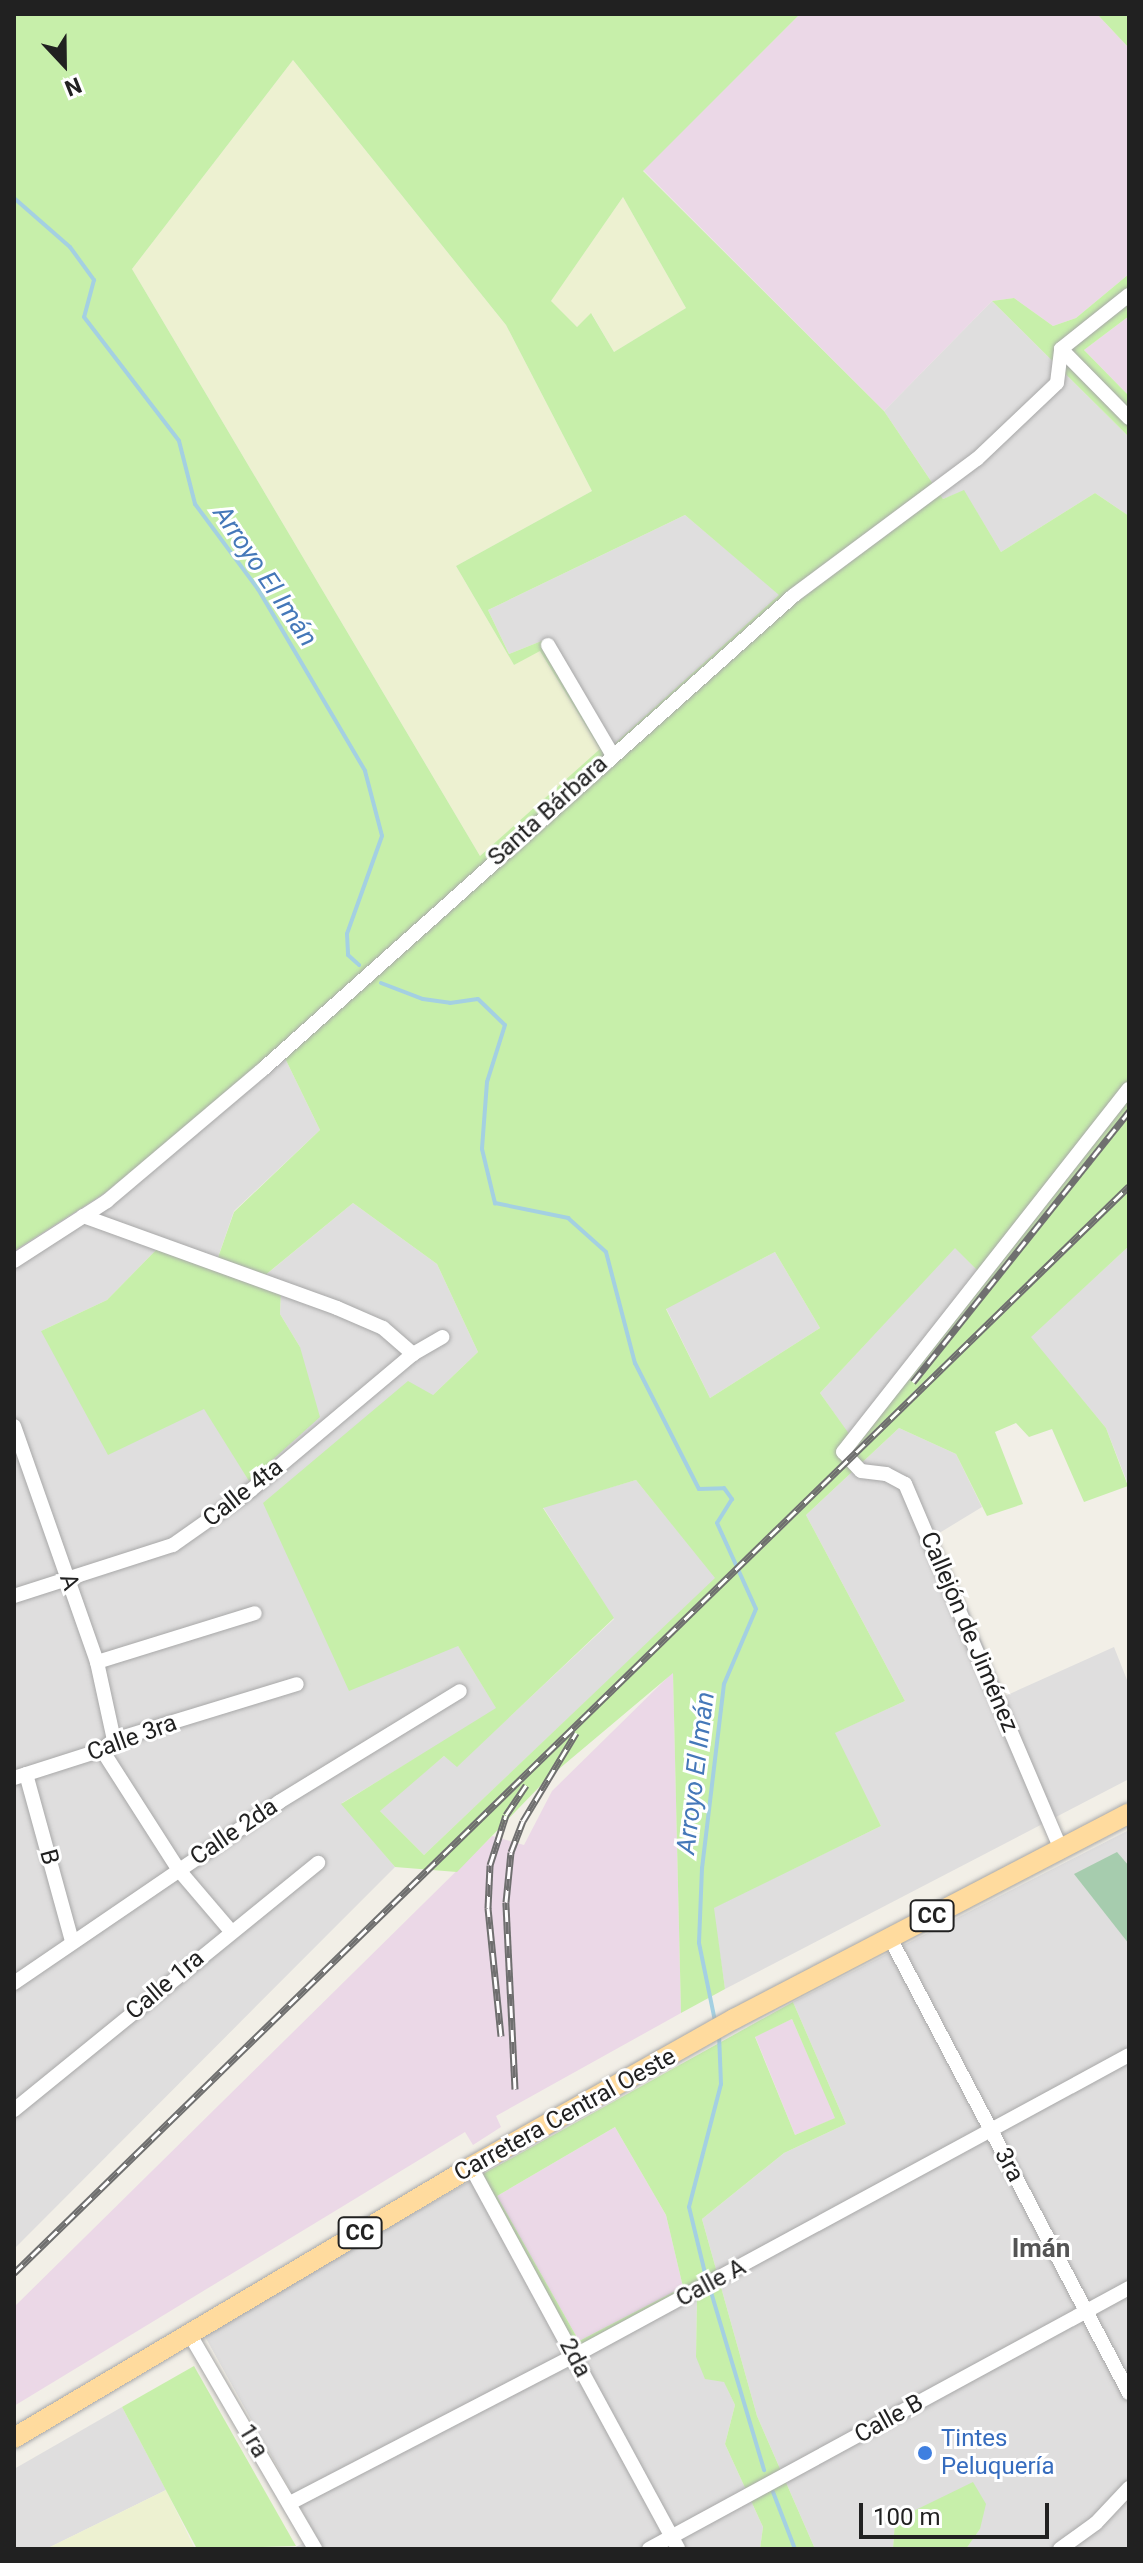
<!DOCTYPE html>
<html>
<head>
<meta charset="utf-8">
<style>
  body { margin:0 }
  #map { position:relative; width:1143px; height:2563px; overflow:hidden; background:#f2efe7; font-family:Roboto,sans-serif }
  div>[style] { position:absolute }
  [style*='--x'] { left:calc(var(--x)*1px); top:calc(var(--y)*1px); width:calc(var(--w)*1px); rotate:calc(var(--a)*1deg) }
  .residential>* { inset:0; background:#dfdede }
  .industrial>* { inset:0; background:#ebd8e7 }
  .farmland>* { inset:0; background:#edf1d1 }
  .grass>* { inset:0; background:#c7efaa }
  .cemetery>* { inset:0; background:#a6ccae }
  .stream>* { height:4px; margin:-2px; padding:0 2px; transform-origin:2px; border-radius:2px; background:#a4d0e2 }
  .roads { filter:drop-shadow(0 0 2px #a8a8a8) drop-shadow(0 0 2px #a8a8a8) }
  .minor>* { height:14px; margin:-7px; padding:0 7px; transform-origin:7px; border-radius:7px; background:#fff }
  .primary>* { height:20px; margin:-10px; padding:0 10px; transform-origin:10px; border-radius:10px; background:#ffdb9e }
  .rail>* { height:7px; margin-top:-3.5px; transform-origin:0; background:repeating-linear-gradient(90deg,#fff 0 12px,#6f6f6f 0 24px); box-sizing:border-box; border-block:2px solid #6f6f6f }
  .dots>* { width:22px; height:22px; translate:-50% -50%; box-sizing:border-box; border:4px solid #fff; border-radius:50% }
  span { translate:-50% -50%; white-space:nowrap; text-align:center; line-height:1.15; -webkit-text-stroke:6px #fff; paint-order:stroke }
  .shield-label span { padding:2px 6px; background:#fff; border:2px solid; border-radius:6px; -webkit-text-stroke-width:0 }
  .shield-label { font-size:22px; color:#212121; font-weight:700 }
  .street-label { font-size:24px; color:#212121 }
  .shop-label { font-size:24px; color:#366cbe }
  .left { translate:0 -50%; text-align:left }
  .water-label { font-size:26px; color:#4578b9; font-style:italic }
  .neighbourhood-label { font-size:26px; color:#545454; font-weight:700 }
  .frame { position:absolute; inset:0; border:16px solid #212121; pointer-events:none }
  .north { position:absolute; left:24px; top:24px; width:80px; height:80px; -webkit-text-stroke:6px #fff; paint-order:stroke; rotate:158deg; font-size:22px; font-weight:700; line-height:32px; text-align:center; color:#212121 }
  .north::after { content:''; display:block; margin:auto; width:28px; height:36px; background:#212121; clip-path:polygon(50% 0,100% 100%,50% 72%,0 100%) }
  .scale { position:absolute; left:859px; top:2503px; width:190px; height:36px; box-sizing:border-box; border:4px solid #212121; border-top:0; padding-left:10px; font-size:24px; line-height:28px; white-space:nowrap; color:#212121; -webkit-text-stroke:6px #fff; paint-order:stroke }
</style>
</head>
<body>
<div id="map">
  <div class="residential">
    <i style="clip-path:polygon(992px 301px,1129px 437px,1129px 516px,1095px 493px,1001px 552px,964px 491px,943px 499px,884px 411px)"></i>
    <i style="clip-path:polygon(685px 515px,780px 595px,612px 746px,549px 638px,509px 654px,488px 610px)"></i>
    <i style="clip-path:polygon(281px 1050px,320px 1130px,234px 1211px,214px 1269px,158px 1248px,107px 1300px,41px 1331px,300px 1347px,280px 1314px,281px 1289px,257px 1282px,353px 1203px,437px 1264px,478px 1352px,433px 1395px,458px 1646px,497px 1709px,342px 1803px,395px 1867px,14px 2249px,14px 1251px,105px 1193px)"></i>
    <i style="clip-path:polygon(1129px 1246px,1129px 1487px,1106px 1428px,1030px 1337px)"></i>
    <i style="clip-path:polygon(955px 1247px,981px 1274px,852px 1439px,820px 1393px)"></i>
    <i style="clip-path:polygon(775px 1252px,820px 1328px,710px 1398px,666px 1308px)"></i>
    <i style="clip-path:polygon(899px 1428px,956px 1454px,982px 1507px,936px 1535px,1005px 1696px,1114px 1647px,1129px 1685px,1129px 1779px,725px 1989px,713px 1908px,881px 1826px,834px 1733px,905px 1701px,806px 1515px)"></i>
    <i style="clip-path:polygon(636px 1480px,716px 1578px,424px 1855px,379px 1810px,444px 1756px,457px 1766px,614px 1619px,543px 1507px)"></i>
    <i style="clip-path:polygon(1129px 1830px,1129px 2549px,966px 2549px,980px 2529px,895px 2520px,893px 2549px,815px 2549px,757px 2416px,702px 2219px,784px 2153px,846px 2124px,793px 2002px)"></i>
    <i style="clip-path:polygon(474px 2179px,574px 2361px,697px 2297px,696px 2357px,724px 2381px,735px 2405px,725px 2444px,763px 2527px,760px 2549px,292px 2549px,316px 2536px,203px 2333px)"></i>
    <i style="clip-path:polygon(122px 2407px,166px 2490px,46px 2549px,14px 2549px,14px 2469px)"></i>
  </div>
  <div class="industrial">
    <i style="clip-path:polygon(800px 14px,1097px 14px,1129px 48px,1129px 274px,1076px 318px,1053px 326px,1014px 298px,992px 301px,884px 411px,643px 170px)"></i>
    <i style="clip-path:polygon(1129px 316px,1129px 396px,1084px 350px)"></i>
    <i style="clip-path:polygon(673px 1672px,681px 2013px,496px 2116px,501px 2127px,473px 2145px,465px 2132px,14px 2406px,14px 2307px,492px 1836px,524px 1845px,552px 1791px)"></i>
    <i style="clip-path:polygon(792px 2019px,836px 2118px,795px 2135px,755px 2036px)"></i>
    <i style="clip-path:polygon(615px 2127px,666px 2215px,683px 2287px,579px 2341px,497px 2196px)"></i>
  </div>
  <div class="farmland">
    <i style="clip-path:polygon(293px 60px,506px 325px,592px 491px,456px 566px,514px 665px,540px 650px,601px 749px,480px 856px,132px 269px)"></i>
    <i style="clip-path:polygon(623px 197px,686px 308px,614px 352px,592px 314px,577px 327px,550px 302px)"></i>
    <i style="clip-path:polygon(166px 2490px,195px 2549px,46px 2549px)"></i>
  </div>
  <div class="grass">
    <i style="clip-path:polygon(evenodd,14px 14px,800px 14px,643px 171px,884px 411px,943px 499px,964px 490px,1001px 552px,1095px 493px,1129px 516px,1129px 1246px,1031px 1337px,1106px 1428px,1128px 1486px,1084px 1502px,1052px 1429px,1029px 1437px,1016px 1423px,995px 1432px,1023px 1504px,987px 1516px,956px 1454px,899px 1428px,806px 1515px,905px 1701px,835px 1733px,881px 1826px,714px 1908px,725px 1989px,681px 2013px,673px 1673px,547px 1779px,457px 1872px,395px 1867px,341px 1804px,496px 1708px,458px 1646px,349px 1691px,263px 1503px,408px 1381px,433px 1395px,478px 1352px,437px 1264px,353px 1203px,258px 1281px,281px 1289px,280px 1314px,300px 1347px,320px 1417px,249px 1481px,204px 1409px,108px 1455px,41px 1331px,107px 1300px,158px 1248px,214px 1269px,234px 1212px,320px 1130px,281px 1050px,105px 1193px,14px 1251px,14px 14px,293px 60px,506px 325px,592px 491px,456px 566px,514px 665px,540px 651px,600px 749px,480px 856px,132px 269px,293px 60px,14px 14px,623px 197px,686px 308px,614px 352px,591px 313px,577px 327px,551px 301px,623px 197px,14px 14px,685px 515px,779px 595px,612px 746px,549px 638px,509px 654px,488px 610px,685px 515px,14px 14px,955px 1248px,980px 1273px,852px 1438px,820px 1393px,955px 1248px,14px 14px,775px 1252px,820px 1328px,710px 1398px,666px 1309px,775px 1252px,14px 14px,636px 1480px,715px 1578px,424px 1855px,380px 1811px,444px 1756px,457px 1767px,614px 1618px,543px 1508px,636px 1480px)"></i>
    <i style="clip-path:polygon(1097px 14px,1129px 14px,1129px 48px)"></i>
    <i style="clip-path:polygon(1129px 274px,1129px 316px,1084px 350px,1129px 396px,1129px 437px,992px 301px,1014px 298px,1053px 326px,1076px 318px)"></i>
    <i style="clip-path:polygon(evenodd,793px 2002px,846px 2124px,784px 2153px,702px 2219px,757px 2416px,815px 2549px,760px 2549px,763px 2527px,725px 2444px,735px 2405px,724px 2382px,705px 2379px,696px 2357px,697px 2297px,574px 2361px,474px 2179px,793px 2002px,792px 2019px,835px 2118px,795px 2135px,755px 2037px,792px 2019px,793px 2002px,615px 2127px,666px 2215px,683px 2287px,579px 2341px,497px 2196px,615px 2127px)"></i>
    <i style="clip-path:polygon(194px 2366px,296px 2546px,197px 2549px,122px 2407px)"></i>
    <i style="clip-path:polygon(973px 2482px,986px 2504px,980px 2529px,966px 2549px,893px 2549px,895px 2520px)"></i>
  </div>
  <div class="cemetery">
    <i style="clip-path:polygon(1117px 1852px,1129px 1866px,1129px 1944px,1074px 1874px)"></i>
  </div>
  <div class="stream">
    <i style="--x:14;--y:198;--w:74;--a:41.2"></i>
    <i style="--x:70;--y:247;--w:41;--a:54"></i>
    <i style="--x:94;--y:280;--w:38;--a:105"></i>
    <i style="--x:84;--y:317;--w:156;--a:52.5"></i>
    <i style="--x:179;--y:441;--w:65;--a:75.7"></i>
    <i style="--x:195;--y:504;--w:106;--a:53.5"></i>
    <i style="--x:258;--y:589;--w:211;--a:59.5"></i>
    <i style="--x:365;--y:771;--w:67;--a:75.3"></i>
    <i style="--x:382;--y:836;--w:104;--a:109.7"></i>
    <i style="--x:347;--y:934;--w:21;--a:87"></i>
    <i style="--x:348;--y:955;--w:15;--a:42"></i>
    <i style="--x:381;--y:983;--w:45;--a:20.9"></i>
    <i style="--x:423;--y:999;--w:27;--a:8"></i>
    <i style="--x:450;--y:1003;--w:28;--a:-8"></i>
    <i style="--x:478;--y:999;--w:37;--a:44"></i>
    <i style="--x:505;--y:1025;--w:60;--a:107.5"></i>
    <i style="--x:487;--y:1082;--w:67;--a:94.3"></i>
    <i style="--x:482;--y:1149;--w:56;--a:76.5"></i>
    <i style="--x:495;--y:1203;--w:75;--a:11.6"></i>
    <i style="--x:568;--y:1218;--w:51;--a:41.8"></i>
    <i style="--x:606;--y:1252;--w:115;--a:75.4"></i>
    <i style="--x:635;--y:1363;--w:141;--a:63.1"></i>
    <i style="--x:699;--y:1489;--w:25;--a:-2"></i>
    <i style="--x:724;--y:1488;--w:14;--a:54"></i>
    <i style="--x:732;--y:1499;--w:28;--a:122"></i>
    <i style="--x:717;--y:1523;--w:94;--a:65.6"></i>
    <i style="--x:756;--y:1609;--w:82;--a:113.1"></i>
    <i style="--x:724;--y:1684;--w:185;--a:96.8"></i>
    <i style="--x:702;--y:1868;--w:75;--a:92.3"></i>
    <i style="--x:699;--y:1943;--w:80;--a:78.4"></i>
    <i style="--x:705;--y:2273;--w:68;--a:-103.6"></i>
    <i style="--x:689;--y:2207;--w:127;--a:-75.4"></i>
    <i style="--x:721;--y:2084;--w:50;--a:-92.3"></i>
    <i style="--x:711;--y:2292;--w:186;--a:73.4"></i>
    <i style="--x:773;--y:2492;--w:61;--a:68.9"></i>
  </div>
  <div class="roads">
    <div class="minor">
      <i style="--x:1061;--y:349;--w:97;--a:45.4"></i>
      <i style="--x:1061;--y:349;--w:87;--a:-38.5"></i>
      <i style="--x:548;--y:645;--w:126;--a:59.6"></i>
      <i style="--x:83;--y:1216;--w:270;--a:19.9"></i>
      <i style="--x:337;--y:1308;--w:50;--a:23.5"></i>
      <i style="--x:383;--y:1328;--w:40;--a:41"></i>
      <i style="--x:14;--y:1261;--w:111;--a:-32.8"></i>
      <i style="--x:107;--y:1201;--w:203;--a:-40.2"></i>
      <i style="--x:262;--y:1070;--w:712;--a:-41.75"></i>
      <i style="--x:793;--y:596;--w:229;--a:-36.7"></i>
      <i style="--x:977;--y:459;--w:110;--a:-43.5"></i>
      <i style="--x:1057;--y:383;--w:34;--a:-83"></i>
      <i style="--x:14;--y:1426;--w:250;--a:70.6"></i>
      <i style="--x:97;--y:1662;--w:80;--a:77.7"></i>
      <i style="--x:14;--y:1596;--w:167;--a:-17.8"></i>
      <i style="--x:173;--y:1545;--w:95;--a:-35.2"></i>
      <i style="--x:251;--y:1490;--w:212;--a:-40"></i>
      <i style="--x:413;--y:1354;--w:34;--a:-30"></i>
      <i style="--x:97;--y:1662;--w:165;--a:-17.2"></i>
      <i style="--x:102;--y:1750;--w:141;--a:57.4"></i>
      <i style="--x:178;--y:1869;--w:80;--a:49.6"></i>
      <i style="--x:26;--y:1774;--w:173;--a:74.6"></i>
      <i style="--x:14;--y:1778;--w:92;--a:-17.7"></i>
      <i style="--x:102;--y:1750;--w:16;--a:-40"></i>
      <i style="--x:114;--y:1740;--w:191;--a:-17"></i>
      <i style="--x:1060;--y:1847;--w:395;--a:-113.1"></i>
      <i style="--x:905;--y:1484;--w:21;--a:-152"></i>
      <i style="--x:886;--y:1474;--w:25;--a:-173"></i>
      <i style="--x:861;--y:1471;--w:26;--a:-133"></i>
      <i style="--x:843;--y:1452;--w:462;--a:-51.8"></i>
      <i style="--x:890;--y:1938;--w:514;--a:62.29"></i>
      <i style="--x:14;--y:1983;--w:321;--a:-34.3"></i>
      <i style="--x:279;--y:1802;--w:212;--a:-31.5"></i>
      <i style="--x:14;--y:2110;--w:392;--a:-39.1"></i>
      <i style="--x:471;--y:2167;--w:434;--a:61.5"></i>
      <i style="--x:189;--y:2333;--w:250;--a:59.7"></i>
      <i style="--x:290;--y:2503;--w:320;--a:-27.4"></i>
      <i style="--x:574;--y:2356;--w:631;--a:-28.47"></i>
      <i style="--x:649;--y:2549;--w:546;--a:-28.54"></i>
      <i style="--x:1060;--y:2549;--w:44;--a:-35.8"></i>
      <i style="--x:1096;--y:2523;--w:48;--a:-46.7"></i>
    </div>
    <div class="primary">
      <i style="--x:14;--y:2438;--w:531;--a:-30.67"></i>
      <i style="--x:471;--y:2167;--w:302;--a:-29.4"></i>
      <i style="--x:734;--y:2019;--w:445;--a:-27.5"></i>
    </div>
  </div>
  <div class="rail">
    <i style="--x:913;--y:1382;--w:347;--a:-51.4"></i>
    <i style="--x:501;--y:2036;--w:129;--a:-95.8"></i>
    <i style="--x:488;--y:1908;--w:43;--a:-87.3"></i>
    <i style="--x:490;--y:1865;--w:52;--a:-72.3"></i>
    <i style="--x:506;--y:1815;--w:36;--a:-56"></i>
    <i style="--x:515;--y:2089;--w:187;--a:-92.8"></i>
    <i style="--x:506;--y:1902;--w:50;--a:-84.3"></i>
    <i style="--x:511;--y:1852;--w:33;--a:-69"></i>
    <i style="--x:523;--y:1821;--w:103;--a:-58.9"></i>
    <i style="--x:14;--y:2273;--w:1557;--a:-44.27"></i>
  </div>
  <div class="dots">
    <i style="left:925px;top:2453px;background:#3f7fe0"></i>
  </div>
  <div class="shield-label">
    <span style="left:932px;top:1916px">CC</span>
    <span style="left:360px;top:2233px">CC</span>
  </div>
  <div class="street-label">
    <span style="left:548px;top:811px;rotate:-42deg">Santa Bárbara</span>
    <span style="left:243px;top:1493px;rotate:-38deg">Calle 4ta</span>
    <span style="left:69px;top:1582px;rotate:71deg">A</span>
    <span style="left:969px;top:1632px;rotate:67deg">Callejón de Jiménez</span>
    <span style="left:132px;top:1738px;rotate:-20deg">Calle 3ra</span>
    <span style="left:234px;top:1832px;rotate:-34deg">Calle 2da</span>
    <span style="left:49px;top:1857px;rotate:75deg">B</span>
    <span style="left:165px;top:1985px;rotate:-40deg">Calle 1ra</span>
    <span style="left:565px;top:2115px;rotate:-29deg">Carretera Central Oeste</span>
    <span style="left:1009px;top:2165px;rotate:62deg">3ra</span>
    <span style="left:711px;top:2283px;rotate:-28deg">Calle A</span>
    <span style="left:575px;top:2358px;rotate:62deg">2da</span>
    <span style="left:889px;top:2419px;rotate:-29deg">Calle B</span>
    <span style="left:253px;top:2441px;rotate:59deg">1ra</span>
  </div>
  <div class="shop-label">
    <span class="left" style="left:941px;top:2453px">Tintes<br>Peluquería</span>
  </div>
  <div class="water-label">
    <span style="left:265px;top:576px;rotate:56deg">Arroyo El Imán</span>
    <span style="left:696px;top:1773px;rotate:-83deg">Arroyo El Imán</span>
  </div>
  <div class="neighbourhood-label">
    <span style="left:1041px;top:2249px">Imán</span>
  </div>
  <div class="frame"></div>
  <div class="north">N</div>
  <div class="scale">100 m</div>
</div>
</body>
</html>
